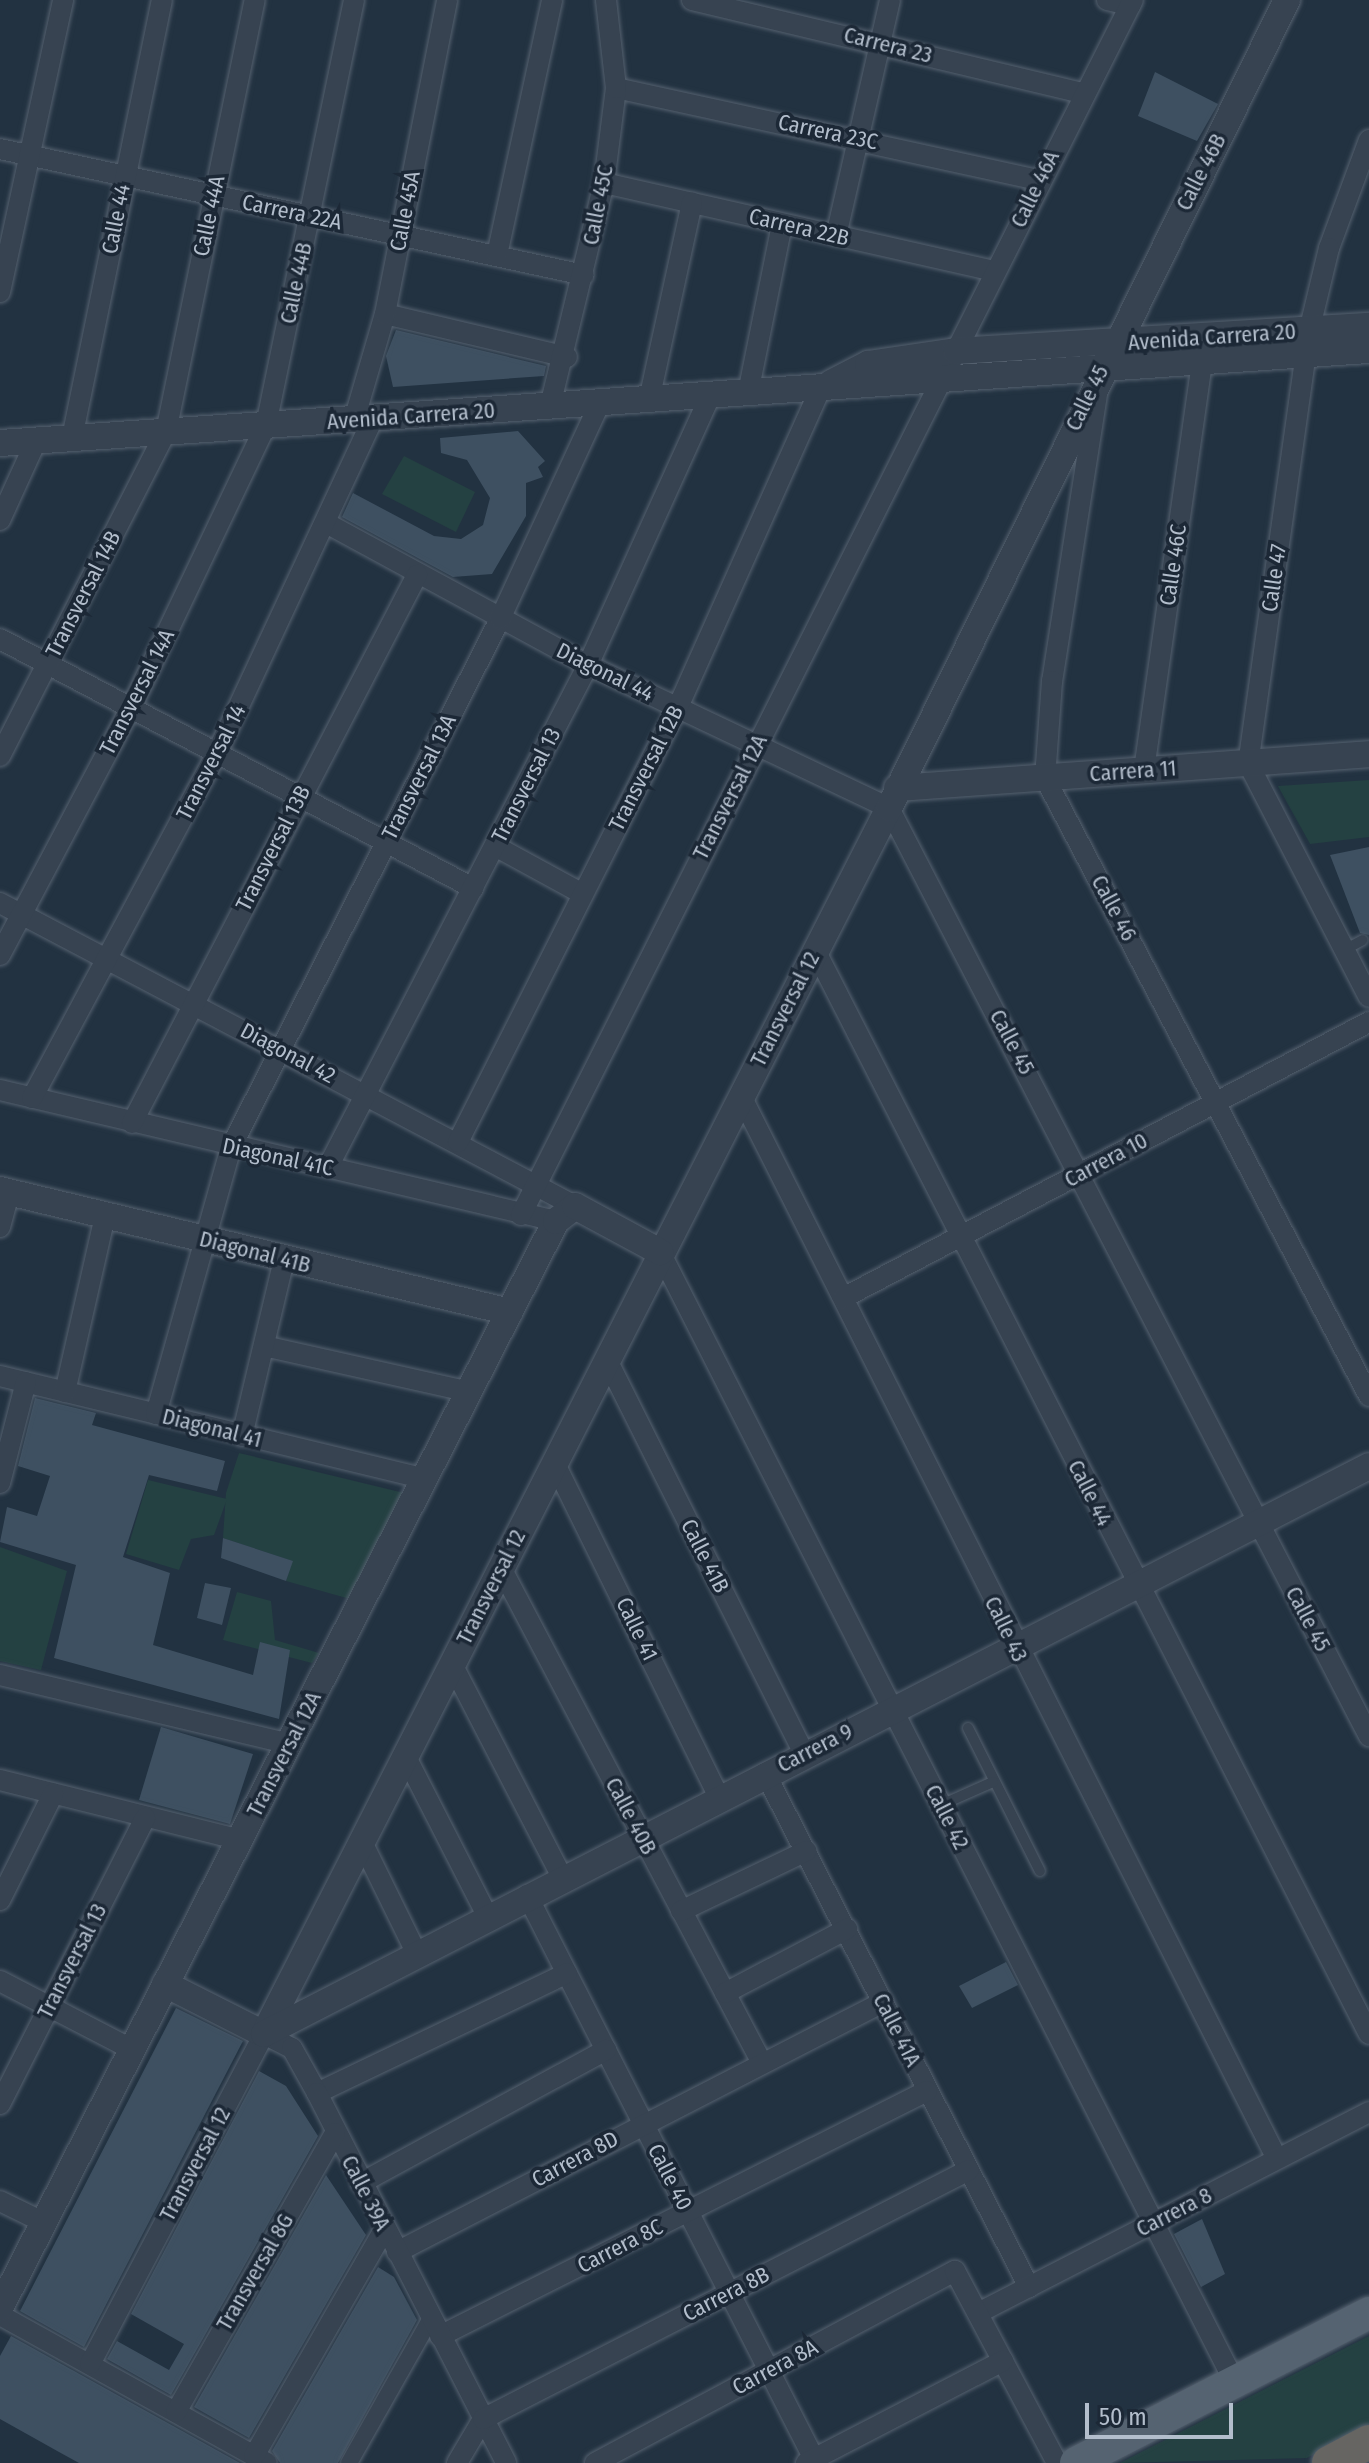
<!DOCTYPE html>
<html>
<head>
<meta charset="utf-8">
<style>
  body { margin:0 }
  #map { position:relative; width:1369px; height:2463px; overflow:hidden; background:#223241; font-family:"Fira Sans Condensed",sans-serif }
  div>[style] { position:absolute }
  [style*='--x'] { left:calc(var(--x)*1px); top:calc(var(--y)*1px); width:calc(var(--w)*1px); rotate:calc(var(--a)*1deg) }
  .green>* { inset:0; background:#244142 }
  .building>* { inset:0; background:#3e5061 }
  .roads { filter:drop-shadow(0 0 2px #55616f) drop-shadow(0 0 2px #55616f) }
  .service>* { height:10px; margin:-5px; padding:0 5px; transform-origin:5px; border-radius:5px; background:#374351 }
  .pedestrian>* { height:16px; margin:-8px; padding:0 8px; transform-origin:8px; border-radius:8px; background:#374351 }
  .minor>* { height:20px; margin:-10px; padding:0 10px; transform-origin:10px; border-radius:10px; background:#374351 }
  .tertiary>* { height:26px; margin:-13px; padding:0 13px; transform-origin:13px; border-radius:13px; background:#374351 }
  .primary>* { height:32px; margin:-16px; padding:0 16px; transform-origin:16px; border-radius:16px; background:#556371 }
  .trunk>* { height:34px; margin:-17px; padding:0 17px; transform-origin:17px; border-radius:17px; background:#666562 }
  span { translate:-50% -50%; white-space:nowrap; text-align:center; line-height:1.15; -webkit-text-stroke:7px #1c2836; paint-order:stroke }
  .street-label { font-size:22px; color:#b3becc }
  .scale { position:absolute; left:1085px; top:2403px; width:148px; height:36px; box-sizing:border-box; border:4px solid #b3becc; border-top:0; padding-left:10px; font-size:24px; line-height:28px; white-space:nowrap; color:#b3becc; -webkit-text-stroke:6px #1c2836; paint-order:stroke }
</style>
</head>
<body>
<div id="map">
  <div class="green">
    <i style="clip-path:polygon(404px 456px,475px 492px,456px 532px,382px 494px)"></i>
    <i style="clip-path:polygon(1369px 780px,1369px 837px,1310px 844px,1278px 786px)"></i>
    <i style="clip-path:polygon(239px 1453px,404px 1493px,350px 1599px,286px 1581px,292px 1561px,223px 1538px,226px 1493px)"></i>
    <i style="clip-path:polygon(148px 1480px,227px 1499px,214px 1535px,191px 1539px,179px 1570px,126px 1554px)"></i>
    <i style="clip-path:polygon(0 1547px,67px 1571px,41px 1670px,0 1661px)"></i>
    <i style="clip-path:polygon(237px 1592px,271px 1601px,275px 1640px,319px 1653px,312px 1663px,223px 1640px)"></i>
    <i style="clip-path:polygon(1369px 2336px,1369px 2424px,1307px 2458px,1120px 2463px)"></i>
  </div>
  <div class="building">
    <i style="clip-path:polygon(1155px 72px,1218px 104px,1197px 141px,1138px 116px)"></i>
    <i style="clip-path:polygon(396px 330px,546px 366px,544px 376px,393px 387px,386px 356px)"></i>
    <i style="clip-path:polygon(518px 431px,545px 461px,538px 467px,543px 477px,526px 483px,526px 516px,492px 574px,453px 577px,342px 517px,353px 493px,434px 536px,461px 539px,483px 525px,490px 498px,467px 460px,441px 453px,440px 438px)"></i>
    <i style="clip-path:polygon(1369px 847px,1369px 935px,1360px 933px,1330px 855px)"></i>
    <i style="clip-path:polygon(35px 1398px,96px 1413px,92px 1425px,225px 1461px,217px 1491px,149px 1475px,123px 1557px,170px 1573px,153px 1645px,253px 1675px,260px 1642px,290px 1650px,279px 1719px,54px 1658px,76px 1565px,0 1542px,7px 1507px,37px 1516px,50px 1476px,18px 1466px)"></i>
    <i style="clip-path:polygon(223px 1538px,293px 1561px,286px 1581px,221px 1558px)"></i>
    <i style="clip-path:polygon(205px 1583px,231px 1588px,222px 1625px,197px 1618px)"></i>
    <i style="clip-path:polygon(161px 1727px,253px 1754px,230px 1824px,139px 1800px)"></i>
    <i style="clip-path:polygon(1006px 1962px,1018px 1985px,972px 2008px,959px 1986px)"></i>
    <i style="clip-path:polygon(176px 2008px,243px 2041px,84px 2347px,20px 2311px)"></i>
    <i style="clip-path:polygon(259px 2071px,286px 2086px,318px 2136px,171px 2395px,107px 2359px,117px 2341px,169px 2370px,184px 2344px,131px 2314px)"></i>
    <i style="clip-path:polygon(326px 2175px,366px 2235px,249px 2438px,194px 2407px)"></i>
    <i style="clip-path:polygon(1202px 2219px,1225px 2274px,1201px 2287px,1174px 2234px)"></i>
    <i style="clip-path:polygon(378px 2267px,394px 2277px,417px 2320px,338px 2463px,280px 2463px,272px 2451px)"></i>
    <i style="clip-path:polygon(11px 2336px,240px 2463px,79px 2463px,59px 2452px,0 2419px,0 2356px)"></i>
  </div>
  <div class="roads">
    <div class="service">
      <i style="--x:1344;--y:950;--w:21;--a:-28"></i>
      <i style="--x:968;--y:1728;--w:160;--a:63.3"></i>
      <i style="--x:941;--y:1805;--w:57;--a:-23.9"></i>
    </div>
    <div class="pedestrian">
      <i style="--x:349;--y:2463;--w:167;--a:-60.5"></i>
    </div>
    <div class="minor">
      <i style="--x:692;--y:0;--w:402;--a:13.4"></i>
      <i style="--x:1107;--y:0;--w:24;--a:12"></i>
      <i style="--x:616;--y:88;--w:433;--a:12.3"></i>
      <i style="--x:1369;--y:140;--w:115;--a:110.3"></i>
      <i style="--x:1329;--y:248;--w:85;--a:103.5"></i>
      <i style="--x:1309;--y:331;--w:436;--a:98"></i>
      <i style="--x:1248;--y:763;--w:263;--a:62.7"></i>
      <i style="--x:0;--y:149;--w:597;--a:12.18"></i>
      <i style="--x:604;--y:183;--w:400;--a:12.7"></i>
      <i style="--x:836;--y:236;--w:242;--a:-77.1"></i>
      <i style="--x:497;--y:255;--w:261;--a:-77.8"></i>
      <i style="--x:0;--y:292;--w:299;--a:-77.8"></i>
      <i style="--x:385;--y:314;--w:187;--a:13.3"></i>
      <i style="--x:1098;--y:388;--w:297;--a:98.9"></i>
      <i style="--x:1052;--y:681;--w:97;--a:94.1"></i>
      <i style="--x:1045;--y:778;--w:698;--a:62.33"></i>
      <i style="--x:748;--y:393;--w:172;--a:-78.6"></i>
      <i style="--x:649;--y:400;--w:202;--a:-77.7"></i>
      <i style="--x:550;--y:406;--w:229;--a:-76.4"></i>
      <i style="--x:604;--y:183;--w:96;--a:-82.8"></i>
      <i style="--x:616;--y:88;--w:89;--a:-96.5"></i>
      <i style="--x:354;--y:420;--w:110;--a:-73.7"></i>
      <i style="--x:385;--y:314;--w:320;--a:-78.8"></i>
      <i style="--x:72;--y:438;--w:447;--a:-78.4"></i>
      <i style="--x:0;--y:520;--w:87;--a:-65.5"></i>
      <i style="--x:328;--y:524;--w:296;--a:28.5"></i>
      <i style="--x:588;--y:665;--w:333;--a:25.4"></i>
      <i style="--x:889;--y:808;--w:1045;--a:62.65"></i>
      <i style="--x:0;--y:639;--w:535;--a:27.76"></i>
      <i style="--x:0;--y:756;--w:364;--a:-62.9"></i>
      <i style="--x:166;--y:432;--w:441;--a:-78.4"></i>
      <i style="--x:1144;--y:770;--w:413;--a:-81.9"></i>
      <i style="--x:495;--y:846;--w:100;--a:28.6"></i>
      <i style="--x:0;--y:903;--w:650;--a:27.79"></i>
      <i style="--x:815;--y:950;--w:1217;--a:62.93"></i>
      <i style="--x:0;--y:955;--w:280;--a:-62.1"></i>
      <i style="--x:131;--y:708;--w:314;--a:-64.5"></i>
      <i style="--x:266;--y:425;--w:434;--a:-78.3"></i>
      <i style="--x:0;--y:1090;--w:571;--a:13.26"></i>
      <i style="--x:741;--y:1096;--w:1190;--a:63.24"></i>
      <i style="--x:32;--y:1098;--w:391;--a:-61.8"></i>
      <i style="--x:217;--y:753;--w:370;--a:-65"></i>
      <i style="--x:132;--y:1123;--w:618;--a:-62.52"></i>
      <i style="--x:458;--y:1142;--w:487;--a:-63.2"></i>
      <i style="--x:678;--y:707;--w:350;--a:-65.9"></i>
      <i style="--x:328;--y:1167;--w:565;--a:-62.62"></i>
      <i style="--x:588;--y:665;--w:295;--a:-65.6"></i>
      <i style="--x:521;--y:1215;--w:1360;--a:-63.27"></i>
      <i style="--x:0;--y:1227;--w:35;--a:-75"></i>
      <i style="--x:660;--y:1252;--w:1267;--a:63.05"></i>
      <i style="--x:843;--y:1298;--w:594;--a:-27.69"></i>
      <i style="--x:264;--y:1346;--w:210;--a:12.6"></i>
      <i style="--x:606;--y:1358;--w:442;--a:63.4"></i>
      <i style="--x:0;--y:1376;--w:437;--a:13.6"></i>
      <i style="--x:65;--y:1392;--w:180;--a:-77.2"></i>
      <i style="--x:156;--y:1414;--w:277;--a:-74.3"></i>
      <i style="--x:231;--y:1147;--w:593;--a:-63"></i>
      <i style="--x:500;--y:619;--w:238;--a:-65.2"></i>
      <i style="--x:242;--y:1436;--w:181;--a:-76.6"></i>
      <i style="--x:554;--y:1462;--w:373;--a:63.8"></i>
      <i style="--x:0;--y:1483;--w:104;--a:-75.6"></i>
      <i style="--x:501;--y:1568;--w:560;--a:62.2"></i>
      <i style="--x:452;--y:1664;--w:240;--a:62.7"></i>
      <i style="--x:0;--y:1675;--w:297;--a:13.4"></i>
      <i style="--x:406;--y:1757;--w:178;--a:62.9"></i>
      <i style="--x:765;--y:1773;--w:578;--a:62.81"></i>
      <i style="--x:0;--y:1780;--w:247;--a:14"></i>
      <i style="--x:362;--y:1842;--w:123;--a:63.9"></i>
      <i style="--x:527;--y:1895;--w:633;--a:63.03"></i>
      <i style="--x:0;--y:1900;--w:119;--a:-63.4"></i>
      <i style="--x:681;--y:1911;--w:139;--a:-25.6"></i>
      <i style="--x:0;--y:1981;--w:148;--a:27.4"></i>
      <i style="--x:725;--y:1993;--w:138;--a:-27.7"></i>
      <i style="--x:317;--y:2093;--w:277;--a:-25.6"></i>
      <i style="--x:0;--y:2104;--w:321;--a:-63.1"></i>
      <i style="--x:361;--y:2183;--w:279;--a:-28.5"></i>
      <i style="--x:0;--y:2201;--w:48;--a:26"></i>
      <i style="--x:397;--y:2252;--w:547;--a:-27.22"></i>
      <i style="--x:978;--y:2313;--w:440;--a:-27.2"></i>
      <i style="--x:0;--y:2315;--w:305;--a:29"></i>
      <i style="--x:440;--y:2336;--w:545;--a:-26.71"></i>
      <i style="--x:90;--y:2364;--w:373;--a:-62.2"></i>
      <i style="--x:264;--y:2034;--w:31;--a:27"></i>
      <i style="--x:292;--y:2048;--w:51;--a:60.9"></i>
      <i style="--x:317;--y:2093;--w:415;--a:62.9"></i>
      <i style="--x:176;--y:2412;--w:321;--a:-60.3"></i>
      <i style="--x:254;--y:2456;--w:263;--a:-60.1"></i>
      <i style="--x:457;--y:2463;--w:51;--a:-59.4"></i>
      <i style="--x:483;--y:2419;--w:546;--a:-27.13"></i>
      <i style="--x:595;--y:2463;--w:408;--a:-28.1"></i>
      <i style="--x:955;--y:2271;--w:217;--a:62"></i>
      <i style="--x:806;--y:2463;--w:222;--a:-27.4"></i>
    </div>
    <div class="tertiary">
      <i style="--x:831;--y:383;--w:42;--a:-27.2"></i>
      <i style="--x:868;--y:364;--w:89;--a:-8.4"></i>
      <i style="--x:956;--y:351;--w:414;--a:-3.5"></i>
      <i style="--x:0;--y:443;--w:1372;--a:-3.89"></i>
      <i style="--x:897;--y:788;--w:473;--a:-4.1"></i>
      <i style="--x:0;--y:1190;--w:524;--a:13.45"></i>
      <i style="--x:165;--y:1984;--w:111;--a:26.8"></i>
      <i style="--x:264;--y:2034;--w:1376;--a:-62.99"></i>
      <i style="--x:889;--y:808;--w:901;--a:-63.78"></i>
      <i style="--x:264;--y:2034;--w:1242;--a:-27.2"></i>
      <i style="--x:0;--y:2308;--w:1221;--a:-62.91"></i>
      <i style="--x:556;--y:1221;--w:24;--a:-38"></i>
      <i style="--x:575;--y:1206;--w:97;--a:28.4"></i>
    </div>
    <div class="primary">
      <i style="--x:1076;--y:2463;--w:329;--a:-27.1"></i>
    </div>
    <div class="trunk">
      <i style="--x:1329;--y:2463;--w:45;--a:-27.7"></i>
    </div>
  </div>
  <div class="street-label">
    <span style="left:888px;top:45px;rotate:14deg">Carrera 23</span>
    <span style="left:828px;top:132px;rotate:12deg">Carrera 23C</span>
    <span style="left:1201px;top:172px;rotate:-63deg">Calle 46B</span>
    <span style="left:1035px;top:189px;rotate:-64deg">Calle 46A</span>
    <span style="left:598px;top:205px;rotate:-79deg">Calle 45C</span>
    <span style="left:405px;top:211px;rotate:-79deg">Calle 45A</span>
    <span style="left:292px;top:212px;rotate:12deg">Carrera 22A</span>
    <span style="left:209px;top:216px;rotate:-78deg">Calle 44A</span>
    <span style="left:116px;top:219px;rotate:-79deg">Calle 44</span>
    <span style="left:799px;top:227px;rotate:13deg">Carrera 22B</span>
    <span style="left:296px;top:283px;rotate:-78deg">Calle 44B</span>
    <span style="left:1212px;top:337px;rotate:-4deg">Avenida Carrera 20</span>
    <span style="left:1087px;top:398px;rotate:-64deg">Calle 45</span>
    <span style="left:411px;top:416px;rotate:-4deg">Avenida Carrera 20</span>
    <span style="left:1173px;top:565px;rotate:-82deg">Calle 46C</span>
    <span style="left:1274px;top:578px;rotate:-82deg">Calle 47</span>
    <span style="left:83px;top:594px;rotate:-63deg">Transversal 14B</span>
    <span style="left:605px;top:672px;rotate:26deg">Diagonal 44</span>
    <span style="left:137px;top:692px;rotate:-63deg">Transversal 14A</span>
    <span style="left:211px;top:762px;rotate:-63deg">Transversal 14</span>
    <span style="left:646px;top:768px;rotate:-63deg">Transversal 12B</span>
    <span style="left:1133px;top:771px;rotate:-4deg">Carrera 11</span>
    <span style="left:419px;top:777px;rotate:-63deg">Transversal 13A</span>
    <span style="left:526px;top:785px;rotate:-63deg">Transversal 13</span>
    <span style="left:730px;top:797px;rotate:-63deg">Transversal 12A</span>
    <span style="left:273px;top:848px;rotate:-63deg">Transversal 13B</span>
    <span style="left:1114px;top:908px;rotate:62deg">Calle 46</span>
    <span style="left:785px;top:1009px;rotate:-63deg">Transversal 12</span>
    <span style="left:1012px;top:1042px;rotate:62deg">Calle 45</span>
    <span style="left:288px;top:1053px;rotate:28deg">Diagonal 42</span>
    <span style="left:278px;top:1157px;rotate:12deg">Diagonal 41C</span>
    <span style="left:1106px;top:1160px;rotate:-28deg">Carrera 10</span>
    <span style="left:255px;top:1252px;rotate:14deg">Diagonal 41B</span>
    <span style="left:212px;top:1428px;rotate:14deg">Diagonal 41</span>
    <span style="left:1090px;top:1493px;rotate:63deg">Calle 44</span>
    <span style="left:705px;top:1556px;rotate:63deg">Calle 41B</span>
    <span style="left:491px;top:1587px;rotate:-63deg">Transversal 12</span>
    <span style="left:1308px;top:1619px;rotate:62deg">Calle 45</span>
    <span style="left:637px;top:1629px;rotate:64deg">Calle 41</span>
    <span style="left:1006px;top:1629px;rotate:64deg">Calle 43</span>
    <span style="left:815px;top:1748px;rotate:-27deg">Carrera 9</span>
    <span style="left:284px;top:1754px;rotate:-63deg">Transversal 12A</span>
    <span style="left:631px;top:1816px;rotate:62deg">Calle 40B</span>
    <span style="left:947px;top:1817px;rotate:63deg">Calle 42</span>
    <span style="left:72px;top:1961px;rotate:-63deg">Transversal 13</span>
    <span style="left:897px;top:2030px;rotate:63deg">Calle 41A</span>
    <span style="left:575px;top:2159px;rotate:-28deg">Carrera 8D</span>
    <span style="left:195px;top:2164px;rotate:-62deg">Transversal 12</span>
    <span style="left:670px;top:2177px;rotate:63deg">Calle 40</span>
    <span style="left:366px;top:2193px;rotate:63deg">Calle 39A</span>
    <span style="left:1174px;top:2212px;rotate:-27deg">Carrera 8</span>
    <span style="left:620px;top:2246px;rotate:-27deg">Carrera 8C</span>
    <span style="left:255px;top:2272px;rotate:-60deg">Transversal 8G</span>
    <span style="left:726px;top:2294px;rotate:-27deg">Carrera 8B</span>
    <span style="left:775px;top:2367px;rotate:-28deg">Carrera 8A</span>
  </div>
  <div class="scale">50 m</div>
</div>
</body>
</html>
